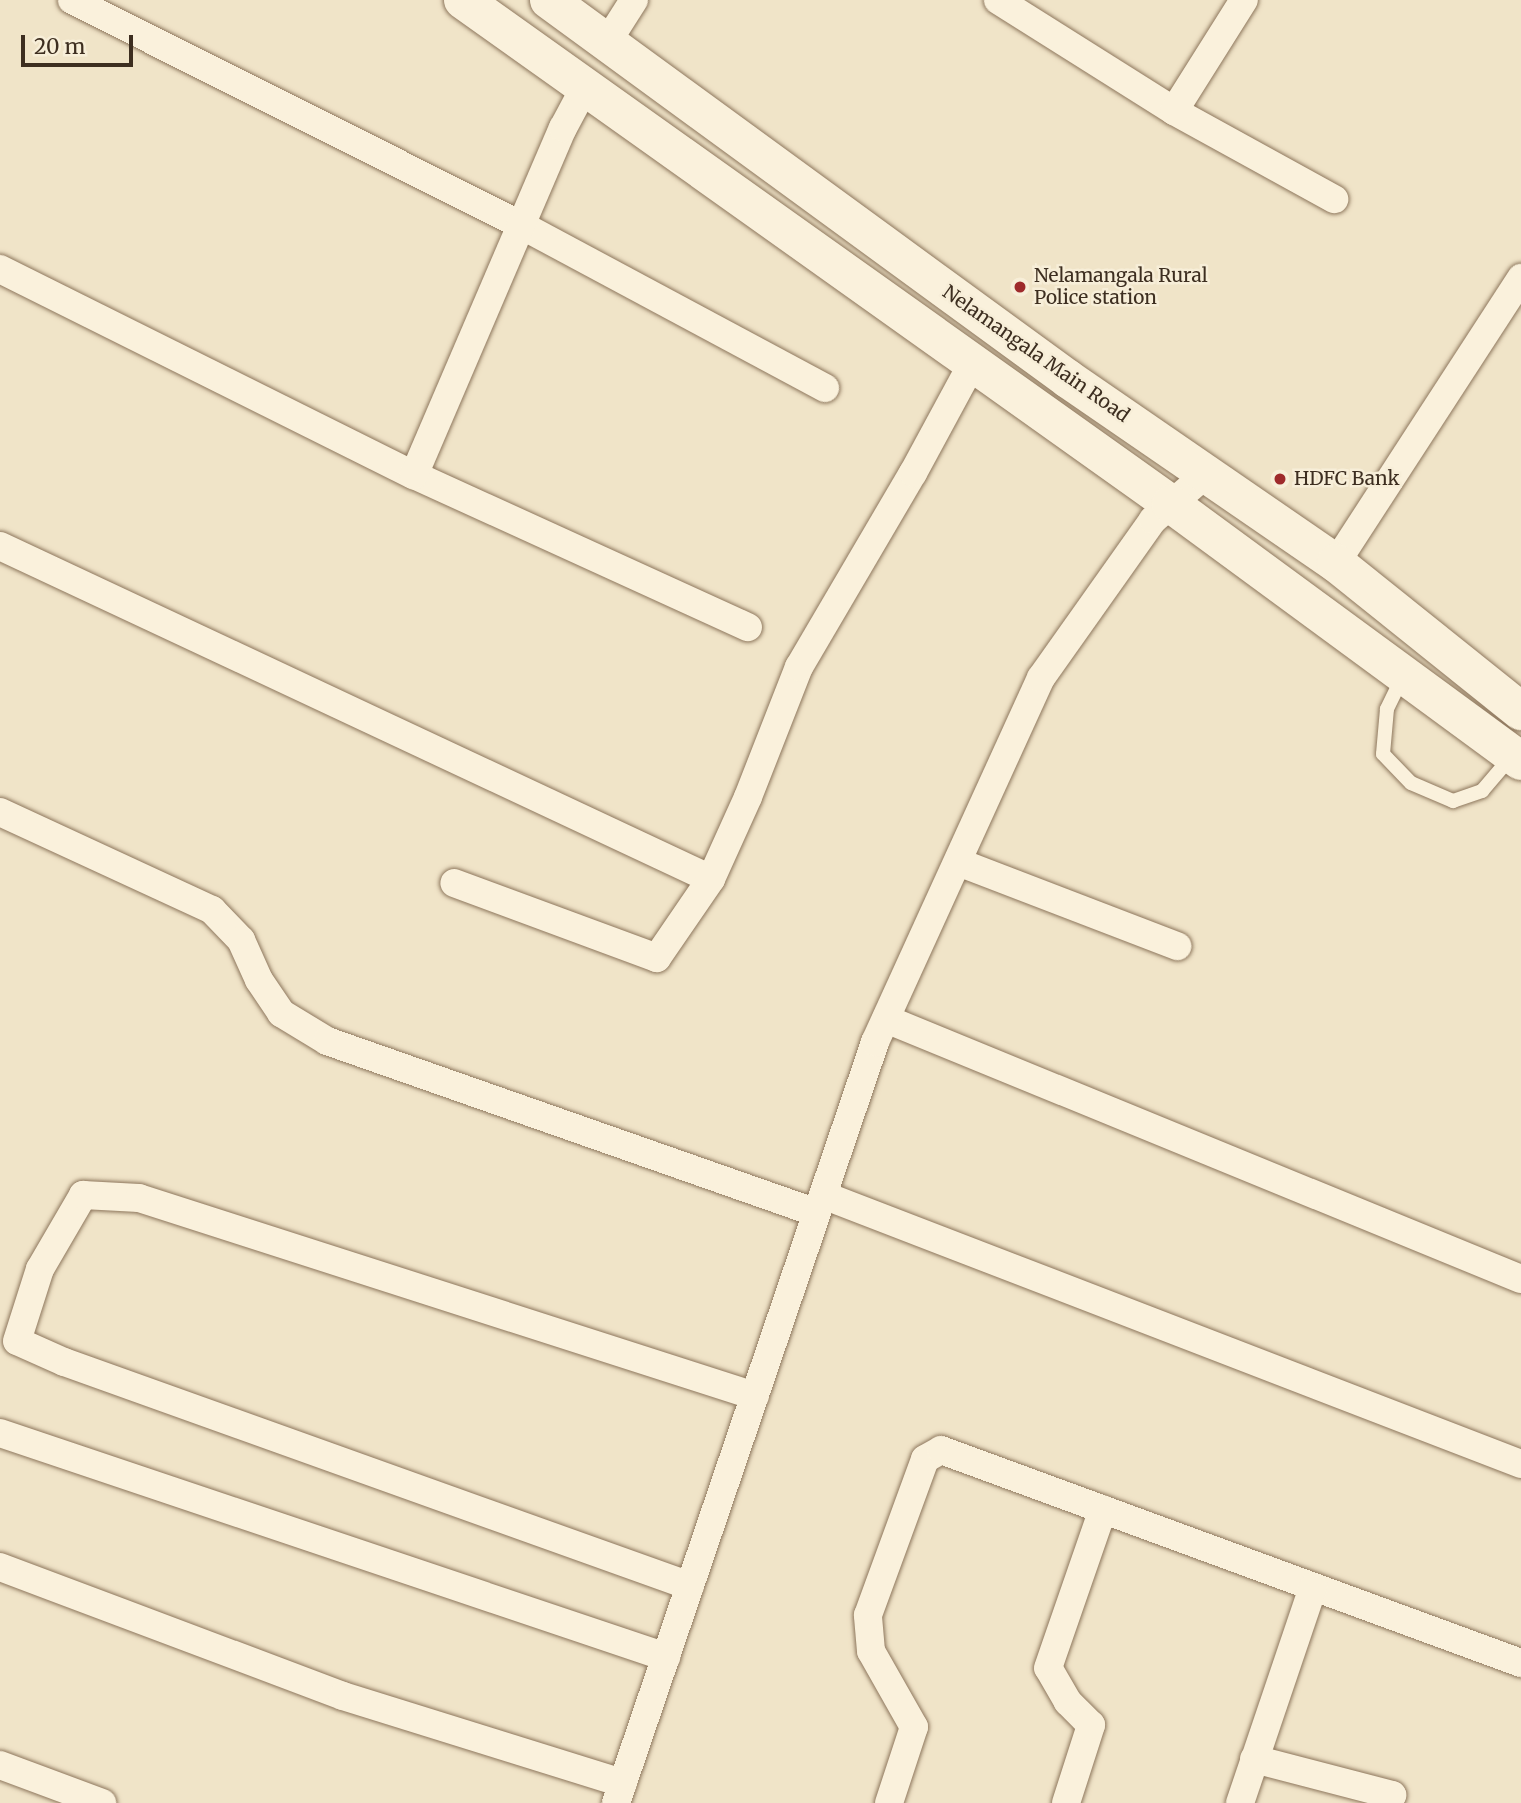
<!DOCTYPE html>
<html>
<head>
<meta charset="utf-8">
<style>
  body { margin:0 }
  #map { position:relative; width:1521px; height:1803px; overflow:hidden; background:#f0e4c8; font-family:Merriweather,serif }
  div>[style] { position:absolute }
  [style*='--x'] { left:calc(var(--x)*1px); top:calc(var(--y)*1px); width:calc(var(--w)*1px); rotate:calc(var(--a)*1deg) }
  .roads { filter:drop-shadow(0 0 2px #8d765c) drop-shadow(0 0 2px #8d765c) }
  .service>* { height:14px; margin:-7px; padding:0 7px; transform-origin:7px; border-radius:7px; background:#faf1dc }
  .minor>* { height:28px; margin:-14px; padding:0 14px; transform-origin:14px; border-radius:14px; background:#faf1dc }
  .secondary>* { height:38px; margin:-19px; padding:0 19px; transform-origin:19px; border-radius:19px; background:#faf1dc }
  .dots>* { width:19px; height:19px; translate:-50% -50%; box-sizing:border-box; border:4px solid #f7eed8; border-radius:50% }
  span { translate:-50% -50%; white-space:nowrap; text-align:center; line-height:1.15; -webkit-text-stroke:5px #f7eed8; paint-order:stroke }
  .poi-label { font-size:19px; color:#3d2e20 }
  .left { translate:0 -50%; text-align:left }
  .street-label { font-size:19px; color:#3d2e20 }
  .scale { position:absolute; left:21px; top:35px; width:112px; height:32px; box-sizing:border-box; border:4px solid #3d2e20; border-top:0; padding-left:9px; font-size:21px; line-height:24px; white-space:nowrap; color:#3d2e20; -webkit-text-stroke:5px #f7eed8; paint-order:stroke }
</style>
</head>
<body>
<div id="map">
  <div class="roads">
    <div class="service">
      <i style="--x:1403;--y:676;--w:37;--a:116"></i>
      <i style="--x:1387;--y:709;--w:45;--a:95.1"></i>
      <i style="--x:1383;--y:754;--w:40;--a:46"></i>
      <i style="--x:1411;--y:783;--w:46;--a:23.2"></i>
      <i style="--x:1453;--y:801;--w:31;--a:-19"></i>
      <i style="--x:1482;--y:791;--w:45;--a:-49.5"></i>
    </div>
    <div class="minor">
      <i style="--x:72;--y:0;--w:502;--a:26.62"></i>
      <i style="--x:521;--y:225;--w:345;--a:28.2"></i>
      <i style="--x:998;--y:0;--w:208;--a:32.2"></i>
      <i style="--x:1174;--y:111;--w:183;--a:28.8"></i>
      <i style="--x:606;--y:44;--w:52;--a:-57.5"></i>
      <i style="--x:1174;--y:111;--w:131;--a:-57.8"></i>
      <i style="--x:0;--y:269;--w:462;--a:26.5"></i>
      <i style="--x:414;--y:475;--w:367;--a:24.5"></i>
      <i style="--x:414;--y:475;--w:378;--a:-66.8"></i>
      <i style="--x:563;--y:128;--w:49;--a:-61.9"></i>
      <i style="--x:0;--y:546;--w:785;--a:25.1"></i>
      <i style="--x:711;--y:879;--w:96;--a:124.4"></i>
      <i style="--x:657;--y:958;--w:216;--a:-159.7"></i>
      <i style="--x:1336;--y:563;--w:340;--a:-57"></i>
      <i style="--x:0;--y:812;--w:234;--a:24.8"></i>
      <i style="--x:212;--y:910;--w:42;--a:46"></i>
      <i style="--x:241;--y:940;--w:44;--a:65.8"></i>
      <i style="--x:259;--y:980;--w:40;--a:56"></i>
      <i style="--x:281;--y:1013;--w:54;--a:31.3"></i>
      <i style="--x:327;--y:1041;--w:519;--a:19.34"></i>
      <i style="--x:958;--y:862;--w:235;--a:21"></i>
      <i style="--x:711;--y:879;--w:90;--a:-65.7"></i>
      <i style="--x:748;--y:797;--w:140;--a:-68.6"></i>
      <i style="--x:799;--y:667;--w:225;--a:-59.6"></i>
      <i style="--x:913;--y:473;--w:126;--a:-61.6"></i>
      <i style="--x:886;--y:1019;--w:686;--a:22.27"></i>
      <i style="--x:823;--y:1195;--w:748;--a:21.08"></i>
      <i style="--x:0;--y:1433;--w:703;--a:18.59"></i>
      <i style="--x:0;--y:1567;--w:366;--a:20.6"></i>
      <i style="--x:343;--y:1696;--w:293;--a:17.3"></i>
      <i style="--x:690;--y:1586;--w:665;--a:-160.31"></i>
      <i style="--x:64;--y:1362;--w:51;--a:-155.9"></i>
      <i style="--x:17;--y:1341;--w:76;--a:-72.3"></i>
      <i style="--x:40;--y:1269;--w:86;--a:-59.8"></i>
      <i style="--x:83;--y:1195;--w:56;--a:3.1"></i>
      <i style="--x:139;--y:1198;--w:647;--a:17.82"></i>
      <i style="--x:1254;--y:1759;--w:143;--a:14.6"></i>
      <i style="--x:1392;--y:1795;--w:9;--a:111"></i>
      <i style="--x:0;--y:1765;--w:109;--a:20.4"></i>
      <i style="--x:616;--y:1803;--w:804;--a:-71.2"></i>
      <i style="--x:875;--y:1042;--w:400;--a:-65.5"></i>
      <i style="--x:1041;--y:678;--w:194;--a:-54.7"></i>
      <i style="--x:1153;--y:520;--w:72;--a:-41"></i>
      <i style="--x:889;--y:1803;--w:80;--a:-71.8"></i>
      <i style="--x:914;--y:1727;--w:87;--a:-119.5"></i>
      <i style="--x:871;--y:1651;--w:36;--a:-95"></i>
      <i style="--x:868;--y:1615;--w:166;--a:-69.9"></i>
      <i style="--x:925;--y:1459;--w:18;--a:-29"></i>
      <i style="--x:941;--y:1450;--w:618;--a:20.17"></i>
      <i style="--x:1066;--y:1803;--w:82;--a:-72.2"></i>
      <i style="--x:1091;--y:1725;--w:33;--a:-135"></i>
      <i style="--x:1068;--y:1702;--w:39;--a:-120"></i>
      <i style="--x:1048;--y:1668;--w:168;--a:-70.9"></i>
      <i style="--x:1240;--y:1803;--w:228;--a:-71.3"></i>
    </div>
    <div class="secondary">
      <i style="--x:463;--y:0;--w:869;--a:35.45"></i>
      <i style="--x:1171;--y:504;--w:434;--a:36.3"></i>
      <i style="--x:549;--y:0;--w:643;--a:36.14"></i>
      <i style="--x:1068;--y:379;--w:325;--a:34.5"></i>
      <i style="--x:1336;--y:563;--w:237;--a:38.7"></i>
    </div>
  </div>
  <div class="dots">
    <i style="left:1020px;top:287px;background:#9e2a2b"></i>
    <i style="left:1280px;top:479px;background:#9e2a2b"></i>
  </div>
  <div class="poi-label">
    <span class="left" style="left:1034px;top:287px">Nelamangala Rural<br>Police station</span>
    <span class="left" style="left:1294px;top:479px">HDFC Bank</span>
  </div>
  <div class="street-label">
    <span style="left:1036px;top:354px;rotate:35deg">Nelamangala Main Road</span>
  </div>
  <div class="scale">20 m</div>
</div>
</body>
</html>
